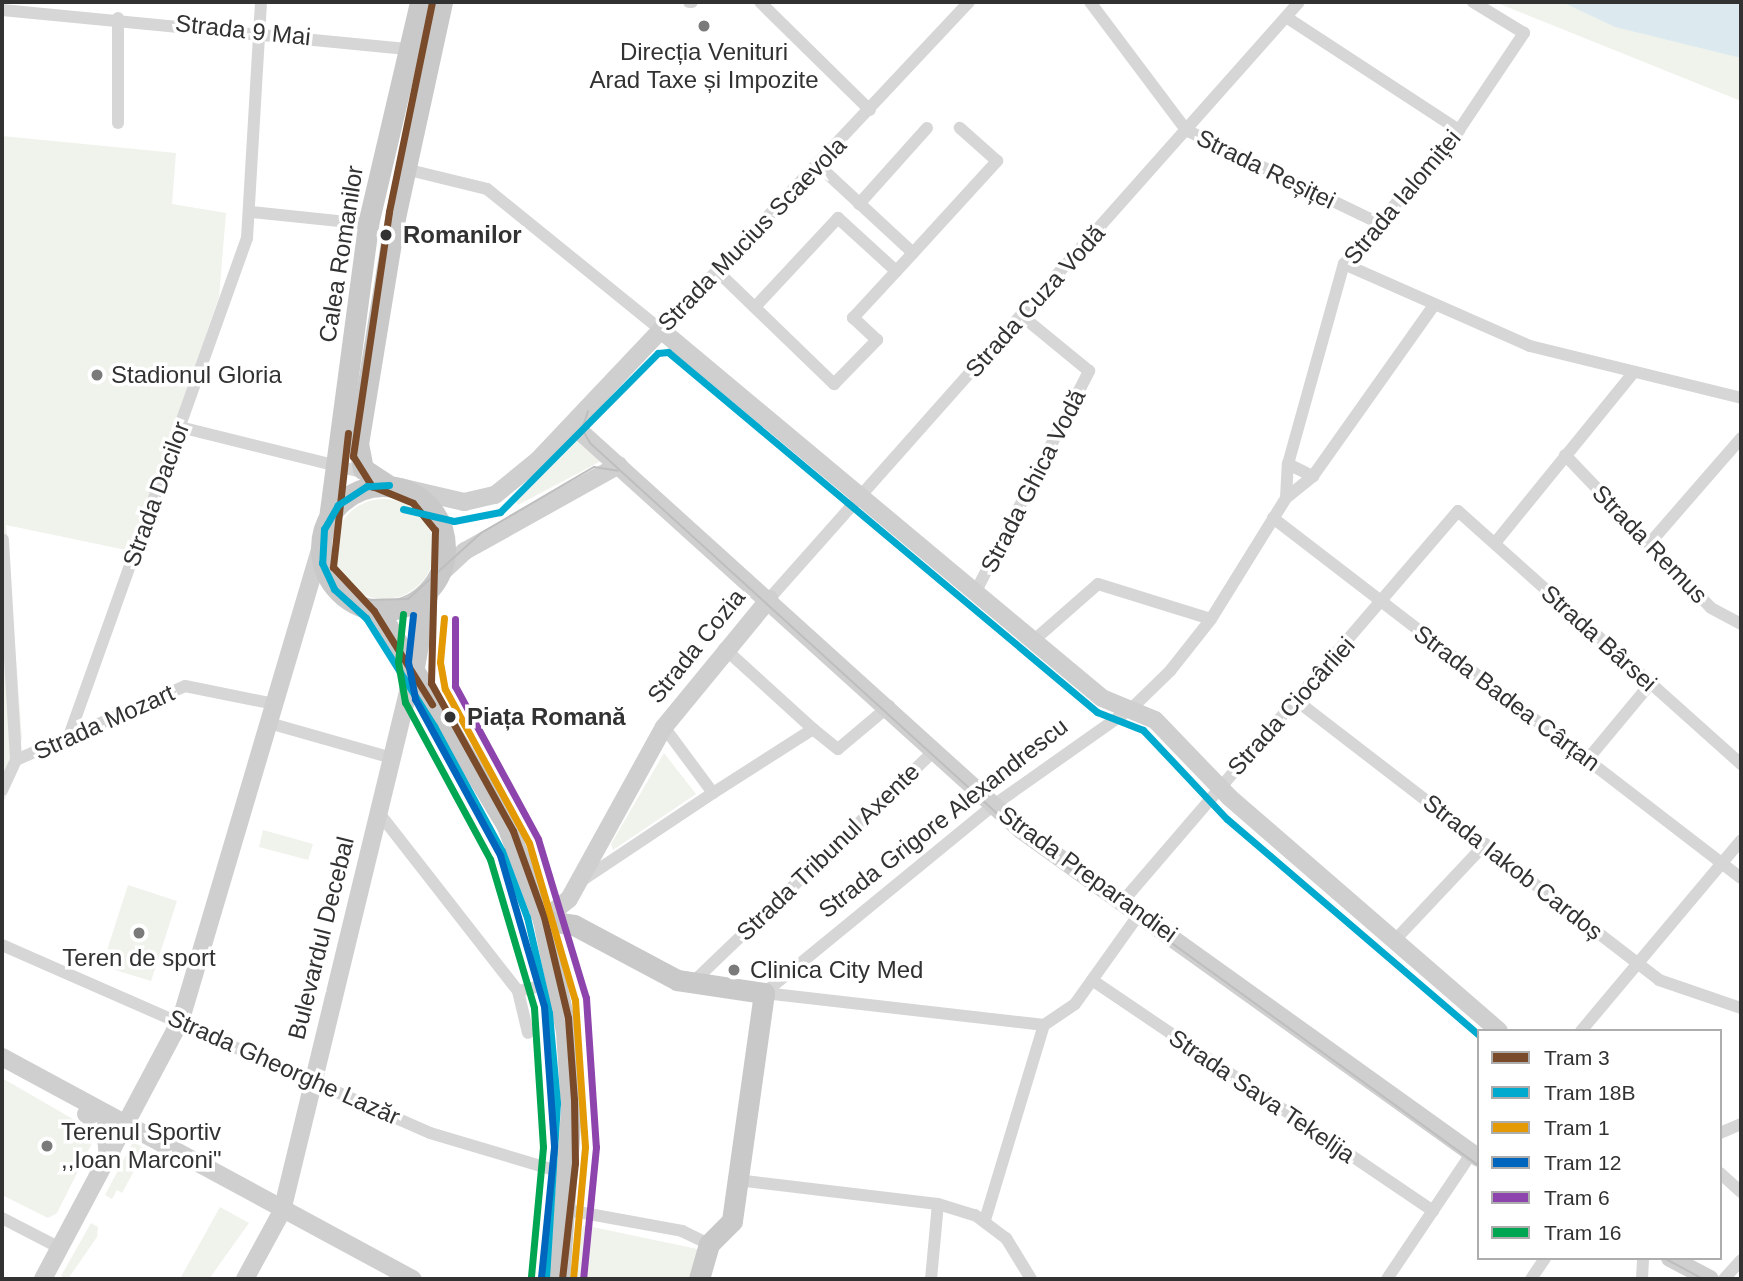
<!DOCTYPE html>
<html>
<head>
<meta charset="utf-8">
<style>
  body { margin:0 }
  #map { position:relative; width:1743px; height:1281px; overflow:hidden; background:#fff; font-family:Arial,sans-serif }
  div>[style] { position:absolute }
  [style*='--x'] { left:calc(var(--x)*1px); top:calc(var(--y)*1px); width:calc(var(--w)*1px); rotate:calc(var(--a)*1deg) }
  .green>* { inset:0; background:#f0f3ec }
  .round { border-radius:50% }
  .water>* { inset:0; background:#dceaf0 }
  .street>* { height:12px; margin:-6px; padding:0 6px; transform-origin:6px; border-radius:6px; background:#d6d6d6 }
  .secondary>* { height:18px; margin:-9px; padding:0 9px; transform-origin:9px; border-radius:9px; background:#cfcfcf }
  .primary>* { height:21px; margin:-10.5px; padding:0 10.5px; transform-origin:10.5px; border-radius:10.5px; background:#c9c9c9 }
  .primary>.ring { margin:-10.5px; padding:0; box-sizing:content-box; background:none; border:21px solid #c9c9c9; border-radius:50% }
  .tram>* { height:2px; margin:-1px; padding:0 1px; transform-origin:1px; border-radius:1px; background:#bebebe }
  .tram-1>* { height:7px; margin:-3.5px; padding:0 3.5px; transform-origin:3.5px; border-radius:3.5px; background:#7a4b2a }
  .tram-2>* { height:7px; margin:-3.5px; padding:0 3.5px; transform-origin:3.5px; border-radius:3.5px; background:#00a9ce }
  .tram-3>* { height:7px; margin:-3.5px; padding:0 3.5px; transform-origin:3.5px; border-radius:3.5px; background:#e39a05 }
  .tram-4>* { height:7px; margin:-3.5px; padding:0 3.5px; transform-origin:3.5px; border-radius:3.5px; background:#0065bd }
  .tram-5>* { height:7px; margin:-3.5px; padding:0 3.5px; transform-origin:3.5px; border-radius:3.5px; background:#8e44ad }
  .tram-6>* { height:7px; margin:-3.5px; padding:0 3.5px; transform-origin:3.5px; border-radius:3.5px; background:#00a651 }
  .dots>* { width:19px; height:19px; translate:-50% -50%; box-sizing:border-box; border:4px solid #fff; border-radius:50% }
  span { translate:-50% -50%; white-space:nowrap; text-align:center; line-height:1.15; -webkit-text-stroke:7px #fff; paint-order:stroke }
  .street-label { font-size:24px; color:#323232 }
  .poi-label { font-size:24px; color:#323232 }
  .left { translate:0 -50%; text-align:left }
  .stop-label { font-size:24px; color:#323232; font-weight:700 }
  .frame { position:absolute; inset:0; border:4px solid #323232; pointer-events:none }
  .legend { position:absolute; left:1477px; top:1029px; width:245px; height:231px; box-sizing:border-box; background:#fff; border:2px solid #adadad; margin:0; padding:9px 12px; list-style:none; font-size:21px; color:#323232 }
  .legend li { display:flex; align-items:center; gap:14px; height:35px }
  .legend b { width:35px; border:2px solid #adadad }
</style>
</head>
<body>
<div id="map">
  <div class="green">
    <i style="clip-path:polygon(1495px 2px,1562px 2px,1741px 58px,1741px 101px)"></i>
    <i style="clip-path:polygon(2px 136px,176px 153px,172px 204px,226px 213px,219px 297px,131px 551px,6px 525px,22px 738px,16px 775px,2px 805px)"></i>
    <i style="clip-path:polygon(581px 439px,603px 460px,518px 505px,515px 501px,570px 442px)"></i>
    <i class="round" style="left:334px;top:499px;width:100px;height:100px"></i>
    <i style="clip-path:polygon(664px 753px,696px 794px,613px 850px,611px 844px)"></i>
    <i style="clip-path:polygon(263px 830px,313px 844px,308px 860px,259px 847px)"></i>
    <i style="clip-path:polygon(128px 885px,177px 901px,151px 981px,102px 966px)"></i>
    <i style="clip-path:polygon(2px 1078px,97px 1133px,57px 1213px,48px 1218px,2px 1195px)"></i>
    <i style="clip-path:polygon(133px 1142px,146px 1149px,122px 1193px,117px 1190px,112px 1199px,105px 1195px)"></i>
    <i style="clip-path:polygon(220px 1207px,249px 1223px,209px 1279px,180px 1279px)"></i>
    <i style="clip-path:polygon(91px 1223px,98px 1227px,97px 1237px,68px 1279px,61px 1276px)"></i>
    <i style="clip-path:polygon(583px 1225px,702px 1250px,693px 1279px,571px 1279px)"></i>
  </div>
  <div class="water">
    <i style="clip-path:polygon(1562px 2px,1741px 2px,1741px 58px,1615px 27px)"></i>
  </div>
  <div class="street">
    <i style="--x:689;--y:2;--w:3;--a:0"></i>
    <i style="--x:760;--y:2;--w:154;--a:44.5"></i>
    <i style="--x:1090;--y:2;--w:160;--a:53.1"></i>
    <i style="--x:1186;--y:130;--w:213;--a:25.8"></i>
    <i style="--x:2;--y:10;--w:409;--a:5.5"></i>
    <i style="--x:1286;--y:17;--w:207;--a:33.2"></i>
    <i style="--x:118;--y:123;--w:105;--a:-90"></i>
    <i style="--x:818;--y:165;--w:129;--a:42.8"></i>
    <i style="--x:913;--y:253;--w:125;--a:-47.6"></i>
    <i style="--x:997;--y:161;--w:50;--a:-138.3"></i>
    <i style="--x:405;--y:169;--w:84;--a:13.7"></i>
    <i style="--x:487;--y:189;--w:224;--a:39"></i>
    <i style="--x:661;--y:330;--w:450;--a:-46.8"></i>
    <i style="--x:859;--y:204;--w:102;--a:-48.2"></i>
    <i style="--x:251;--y:212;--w:118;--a:5.9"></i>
    <i style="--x:1344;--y:264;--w:203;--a:23.8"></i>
    <i style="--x:1530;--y:346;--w:217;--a:13.8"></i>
    <i style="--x:717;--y:271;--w:163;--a:44"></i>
    <i style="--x:834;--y:384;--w:62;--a:-45.7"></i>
    <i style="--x:877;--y:340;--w:33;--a:-137"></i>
    <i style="--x:853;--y:318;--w:88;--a:-47.3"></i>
    <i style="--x:755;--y:307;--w:122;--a:-47"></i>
    <i style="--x:838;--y:218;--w:79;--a:42.4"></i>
    <i style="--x:180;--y:427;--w:192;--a:13.9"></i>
    <i style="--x:1565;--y:455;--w:211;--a:46.3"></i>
    <i style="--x:1711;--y:608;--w:34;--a:28"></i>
    <i style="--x:1288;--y:464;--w:28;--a:26"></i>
    <i style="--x:1286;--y:498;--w:34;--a:-87"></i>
    <i style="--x:1288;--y:464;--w:208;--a:-74.4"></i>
    <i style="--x:1344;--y:264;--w:177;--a:-49.4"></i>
    <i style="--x:1459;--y:130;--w:117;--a:-56.2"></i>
    <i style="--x:1524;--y:33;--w:60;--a:-148.7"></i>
    <i style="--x:1273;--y:518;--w:590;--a:37.57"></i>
    <i style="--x:1495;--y:543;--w:220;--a:-50.9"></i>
    <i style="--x:1649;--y:544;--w:140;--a:-49"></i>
    <i style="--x:975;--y:593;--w:250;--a:-62.8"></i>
    <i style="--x:1089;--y:371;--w:87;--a:-140.6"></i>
    <i style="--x:769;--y:599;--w:798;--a:-48.4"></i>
    <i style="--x:1033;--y:641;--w:86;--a:-41.2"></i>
    <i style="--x:1098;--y:584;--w:118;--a:17.2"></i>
    <i style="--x:1297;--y:701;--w:457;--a:37.6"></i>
    <i style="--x:1659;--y:980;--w:87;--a:18.9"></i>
    <i style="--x:269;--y:723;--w:128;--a:15.9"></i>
    <i style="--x:813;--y:729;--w:32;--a:39"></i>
    <i style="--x:838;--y:749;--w:67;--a:-40.1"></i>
    <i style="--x:69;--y:736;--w:529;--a:-70.33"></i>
    <i style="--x:247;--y:238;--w:236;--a:-86.6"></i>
    <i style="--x:16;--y:760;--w:184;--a:-23.6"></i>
    <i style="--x:185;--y:686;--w:91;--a:11.4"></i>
    <i style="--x:1587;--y:760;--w:99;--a:-50.3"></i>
    <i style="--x:2;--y:790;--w:33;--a:-65"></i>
    <i style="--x:16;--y:760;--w:221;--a:-93.4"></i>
    <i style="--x:713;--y:793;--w:119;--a:-32.6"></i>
    <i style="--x:813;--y:729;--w:120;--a:-137.7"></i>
    <i style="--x:379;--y:813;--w:226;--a:52"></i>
    <i style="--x:518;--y:991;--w:43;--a:76.6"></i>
    <i style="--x:581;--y:881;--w:159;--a:-33.7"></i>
    <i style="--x:713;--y:793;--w:82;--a:-126.6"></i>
    <i style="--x:1123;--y:901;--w:514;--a:-49.34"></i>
    <i style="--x:1458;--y:511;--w:380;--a:41.8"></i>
    <i style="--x:1395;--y:940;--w:132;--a:-46.8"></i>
    <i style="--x:2;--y:945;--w:467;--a:23.7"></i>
    <i style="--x:430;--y:1133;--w:147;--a:16.6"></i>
    <i style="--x:1092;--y:980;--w:412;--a:34.1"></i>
    <i style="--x:691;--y:984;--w:339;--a:-43.8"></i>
    <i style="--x:518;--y:991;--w:39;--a:-12"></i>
    <i style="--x:764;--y:993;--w:297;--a:-39.3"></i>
    <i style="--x:994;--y:805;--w:170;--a:-35.2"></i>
    <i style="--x:1133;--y:707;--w:52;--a:-44.2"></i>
    <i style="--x:1170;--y:671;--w:66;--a:-51.7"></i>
    <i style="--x:1211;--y:619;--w:142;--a:-58.2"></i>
    <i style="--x:1286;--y:498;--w:35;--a:-39"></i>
    <i style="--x:1313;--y:476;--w:209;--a:-54.7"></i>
    <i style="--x:764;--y:993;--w:282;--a:6.5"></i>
    <i style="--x:1044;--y:1025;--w:37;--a:-34"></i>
    <i style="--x:1075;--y:1004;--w:112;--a:-54.5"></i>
    <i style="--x:1581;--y:1031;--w:249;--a:-50"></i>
    <i style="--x:1720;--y:1133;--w:23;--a:-23"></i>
    <i style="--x:1720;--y:1173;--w:28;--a:42"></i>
    <i style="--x:737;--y:1180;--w:202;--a:6.8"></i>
    <i style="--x:938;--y:1204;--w:39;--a:17"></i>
    <i style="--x:975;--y:1215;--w:39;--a:37"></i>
    <i style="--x:1006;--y:1238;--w:48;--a:58.6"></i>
    <i style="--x:567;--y:1210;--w:117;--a:10.3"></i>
    <i style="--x:682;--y:1231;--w:30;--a:26"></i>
    <i style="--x:2;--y:1218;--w:65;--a:27.3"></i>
    <i style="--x:985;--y:1220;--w:204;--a:-73.2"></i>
    <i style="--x:931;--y:1279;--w:75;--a:-84.7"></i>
    <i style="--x:1387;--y:1279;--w:151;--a:-56.1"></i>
    <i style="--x:1531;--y:1279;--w:25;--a:-56"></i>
    <i style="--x:1642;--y:1279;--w:21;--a:-87"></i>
    <i style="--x:1724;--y:1279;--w:25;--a:-48"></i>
  </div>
  <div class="secondary">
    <i style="--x:573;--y:425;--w:604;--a:42.11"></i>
    <i style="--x:1021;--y:830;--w:563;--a:35.61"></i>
    <i style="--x:400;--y:487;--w:66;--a:13.2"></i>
    <i style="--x:464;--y:502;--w:32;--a:-13"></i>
    <i style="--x:495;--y:495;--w:55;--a:-39.1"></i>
    <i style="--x:538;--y:460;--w:179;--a:-46.6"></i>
    <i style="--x:661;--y:330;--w:574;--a:39.84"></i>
    <i style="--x:1102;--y:698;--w:57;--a:22.5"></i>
    <i style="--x:1155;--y:720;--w:107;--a:46.1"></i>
    <i style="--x:1229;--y:797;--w:357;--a:40.9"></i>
    <i style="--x:437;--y:577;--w:38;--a:-43"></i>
    <i style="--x:465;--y:551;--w:176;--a:-29.2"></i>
    <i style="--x:543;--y:920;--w:33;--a:-39"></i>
    <i style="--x:569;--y:899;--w:196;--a:-61.1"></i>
    <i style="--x:664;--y:727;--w:166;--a:-50.6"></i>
    <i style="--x:2;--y:1057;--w:467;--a:28.4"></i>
    <i style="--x:86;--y:1114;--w:24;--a:36"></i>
    <i style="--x:105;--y:1128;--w:31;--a:84"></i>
    <i style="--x:1670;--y:1258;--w:45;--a:27.7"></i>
    <i style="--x:43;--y:1279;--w:294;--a:-62"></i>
    <i style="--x:181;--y:1019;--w:495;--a:-73.5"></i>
    <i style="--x:245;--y:1279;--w:77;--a:-61.4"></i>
    <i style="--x:282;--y:1211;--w:560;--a:-76.36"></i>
  </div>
  <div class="primary">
    <i style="--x:388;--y:485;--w:30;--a:-147"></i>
    <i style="--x:363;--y:469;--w:25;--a:-101"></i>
    <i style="--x:358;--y:444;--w:234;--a:-80.7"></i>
    <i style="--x:396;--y:213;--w:216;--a:-77.7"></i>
    <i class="ring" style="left:321px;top:486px;width:103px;height:103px"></i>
    <i style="--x:329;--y:518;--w:297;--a:-82.4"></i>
    <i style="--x:368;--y:224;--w:228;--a:-76.8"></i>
    <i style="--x:379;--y:612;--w:249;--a:59.1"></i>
    <i style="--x:507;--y:826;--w:101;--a:69"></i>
    <i style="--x:543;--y:920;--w:113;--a:78.3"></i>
    <i style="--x:566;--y:1031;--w:78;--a:86.3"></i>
    <i style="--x:571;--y:1109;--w:170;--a:94"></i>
    <i style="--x:414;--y:667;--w:74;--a:-79.9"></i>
    <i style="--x:543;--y:920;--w:31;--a:9"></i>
    <i style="--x:574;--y:925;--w:117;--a:28.1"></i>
    <i style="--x:677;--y:980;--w:88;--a:8.5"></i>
    <i style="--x:764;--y:993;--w:230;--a:98"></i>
    <i style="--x:732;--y:1221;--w:33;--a:135"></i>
    <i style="--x:709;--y:1244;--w:36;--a:106"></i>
  </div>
  <div class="tram">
    <i style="--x:588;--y:411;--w:19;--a:108"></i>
    <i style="--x:582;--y:429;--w:16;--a:60"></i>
    <i style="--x:590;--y:443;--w:572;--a:42.31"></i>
    <i style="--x:1013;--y:828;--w:576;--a:35.95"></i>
    <i style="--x:365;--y:600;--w:43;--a:-1.3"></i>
    <i style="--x:408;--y:599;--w:98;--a:-42.1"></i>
    <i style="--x:481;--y:533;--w:131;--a:-30.3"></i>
    <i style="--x:594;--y:467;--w:24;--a:9"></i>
    <i style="--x:1664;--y:1258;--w:44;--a:28.3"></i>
  </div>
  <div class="tram-1">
    <i style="--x:432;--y:2;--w:214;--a:101.6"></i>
    <i style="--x:389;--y:212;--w:247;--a:98.4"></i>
    <i style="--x:353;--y:456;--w:36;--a:58"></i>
    <i style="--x:372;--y:486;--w:44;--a:22.5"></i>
    <i style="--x:413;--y:503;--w:35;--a:51"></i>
    <i style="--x:435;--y:530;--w:153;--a:91.5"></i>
    <i style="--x:431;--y:683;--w:169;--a:61"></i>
    <i style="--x:513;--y:831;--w:91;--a:70.2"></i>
    <i style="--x:544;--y:917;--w:104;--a:76.6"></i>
    <i style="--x:568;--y:1018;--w:81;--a:85.8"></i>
    <i style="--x:574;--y:1099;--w:64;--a:89.1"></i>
    <i style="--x:575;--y:1163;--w:117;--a:96.4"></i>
    <i style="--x:348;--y:433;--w:135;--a:96.4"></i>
    <i style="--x:333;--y:567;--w:60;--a:47"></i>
    <i style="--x:374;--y:611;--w:110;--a:58.1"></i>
  </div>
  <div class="tram-2">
    <i style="--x:389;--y:485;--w:22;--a:177"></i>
    <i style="--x:367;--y:486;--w:35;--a:147"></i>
    <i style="--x:338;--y:505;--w:28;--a:120"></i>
    <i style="--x:324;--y:529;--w:34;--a:93"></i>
    <i style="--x:322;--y:563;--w:29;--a:65"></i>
    <i style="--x:334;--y:589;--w:43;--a:42.2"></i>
    <i style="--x:366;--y:618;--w:128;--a:57.8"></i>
    <i style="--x:434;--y:726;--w:142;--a:61.5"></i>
    <i style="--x:502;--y:851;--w:71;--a:69.3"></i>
    <i style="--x:527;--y:917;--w:98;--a:77.1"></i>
    <i style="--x:549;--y:1013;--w:90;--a:84.9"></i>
    <i style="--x:557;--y:1103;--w:175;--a:93.6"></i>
    <i style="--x:403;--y:509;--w:52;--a:13.2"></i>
    <i style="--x:454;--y:521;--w:47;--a:-11.1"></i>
    <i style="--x:500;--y:512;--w:224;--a:-45.2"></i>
    <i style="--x:658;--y:353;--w:10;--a:-6"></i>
    <i style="--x:668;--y:352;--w:560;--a:40"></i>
    <i style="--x:1097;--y:712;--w:49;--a:21.4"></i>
    <i style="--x:1143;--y:730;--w:122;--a:46.7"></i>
    <i style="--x:1227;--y:819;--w:332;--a:40.6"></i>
  </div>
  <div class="tram-3">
    <i style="--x:444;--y:618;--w:44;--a:95.2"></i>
    <i style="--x:440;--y:662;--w:27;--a:80"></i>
    <i style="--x:445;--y:689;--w:175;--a:61.4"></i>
    <i style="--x:529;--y:843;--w:164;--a:73.7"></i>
    <i style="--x:575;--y:1000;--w:147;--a:86.1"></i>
    <i style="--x:585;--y:1147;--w:133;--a:95.2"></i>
  </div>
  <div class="tram-4">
    <i style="--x:413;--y:615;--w:47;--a:96.1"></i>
    <i style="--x:408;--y:662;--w:38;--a:79"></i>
    <i style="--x:415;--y:699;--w:178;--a:61.4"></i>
    <i style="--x:500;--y:855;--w:157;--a:73.8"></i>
    <i style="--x:544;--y:1006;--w:141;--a:85.9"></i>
    <i style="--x:554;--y:1147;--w:131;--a:95.7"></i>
  </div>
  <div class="tram-5">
    <i style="--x:455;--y:619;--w:67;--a:90"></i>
    <i style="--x:455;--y:686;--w:174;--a:61.5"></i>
    <i style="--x:538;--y:839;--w:166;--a:73.2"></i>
    <i style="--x:586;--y:998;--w:149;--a:86.2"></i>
    <i style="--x:596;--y:1147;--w:133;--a:95.6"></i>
  </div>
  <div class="tram-6">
    <i style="--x:403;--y:614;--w:48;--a:95.9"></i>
    <i style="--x:398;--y:662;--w:41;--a:80.1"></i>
    <i style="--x:405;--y:702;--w:179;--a:61.6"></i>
    <i style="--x:490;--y:859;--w:155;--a:73.5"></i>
    <i style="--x:534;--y:1008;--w:139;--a:86.3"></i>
    <i style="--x:543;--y:1147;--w:130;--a:95.3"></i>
  </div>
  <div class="dots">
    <i style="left:704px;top:26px;background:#7a7a7a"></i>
    <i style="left:386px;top:235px;background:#323232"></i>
    <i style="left:97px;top:375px;background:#7a7a7a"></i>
    <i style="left:450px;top:717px;background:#323232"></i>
    <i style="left:139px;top:933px;background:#7a7a7a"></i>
    <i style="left:734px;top:970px;background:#7a7a7a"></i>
    <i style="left:47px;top:1146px;background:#7a7a7a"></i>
  </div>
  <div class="street-label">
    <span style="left:243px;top:30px;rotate:6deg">Strada 9 Mai</span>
    <span style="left:1266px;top:169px;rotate:26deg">Strada Reșiței</span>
    <span style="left:1402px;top:197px;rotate:-50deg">Strada Ialomiței</span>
    <span style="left:752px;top:234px;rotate:-46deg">Strada Mucius Scaevola</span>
    <span style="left:341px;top:254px;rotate:-81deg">Calea Romanilor</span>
    <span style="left:1035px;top:301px;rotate:-48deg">Strada Cuza Vodă</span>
    <span style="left:1033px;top:481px;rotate:-63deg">Strada Ghica Vodă</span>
    <span style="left:156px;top:494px;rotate:-70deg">Strada Dacilor</span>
    <span style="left:1650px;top:544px;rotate:46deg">Strada Remus</span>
    <span style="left:1599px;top:638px;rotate:42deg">Strada Bârsei</span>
    <span style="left:696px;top:646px;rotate:-51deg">Strada Cozia</span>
    <span style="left:1507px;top:698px;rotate:37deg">Strada Badea Cârțan</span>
    <span style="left:1291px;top:706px;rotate:-48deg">Strada Ciocârliei</span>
    <span style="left:104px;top:722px;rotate:-24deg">Strada Mozart</span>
    <span style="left:943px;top:818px;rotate:-38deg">Strada Grigore Alexandrescu</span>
    <span style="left:828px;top:852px;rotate:-44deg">Strada Tribunul Axente</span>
    <span style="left:1513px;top:867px;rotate:38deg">Strada Iakob Cardoș</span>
    <span style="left:1088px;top:874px;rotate:36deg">Strada Preparandiei</span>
    <span style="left:321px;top:938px;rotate:-76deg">Bulevardul Decebal</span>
    <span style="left:284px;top:1067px;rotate:24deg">Strada Gheorghe Lazăr</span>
    <span style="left:1262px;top:1096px;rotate:34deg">Strada Sava Tekelija</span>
  </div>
  <div class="poi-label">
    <span style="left:704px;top:66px">Direcția Venituri<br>Arad Taxe și Impozite</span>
    <span class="left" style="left:111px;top:375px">Stadionul Gloria</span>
    <span style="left:139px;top:958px">Teren de sport</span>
    <span class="left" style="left:750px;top:970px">Clinica City Med</span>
    <span class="left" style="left:61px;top:1146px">Terenul Sportiv<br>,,Ioan Marconi"</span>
  </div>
  <div class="stop-label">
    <span class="left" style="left:403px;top:235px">Romanilor</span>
    <span class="left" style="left:467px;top:717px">Piața Romană</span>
  </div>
  <div class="frame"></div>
  <ul class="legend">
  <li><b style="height:9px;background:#7a4b2a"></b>Tram 3</li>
  <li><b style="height:9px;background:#00a9ce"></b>Tram 18B</li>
  <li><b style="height:9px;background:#e39a05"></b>Tram 1</li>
  <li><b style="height:9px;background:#0065bd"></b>Tram 12</li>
  <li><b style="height:9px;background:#8e44ad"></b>Tram 6</li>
  <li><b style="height:9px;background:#00a651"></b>Tram 16</li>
  </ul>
</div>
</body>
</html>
